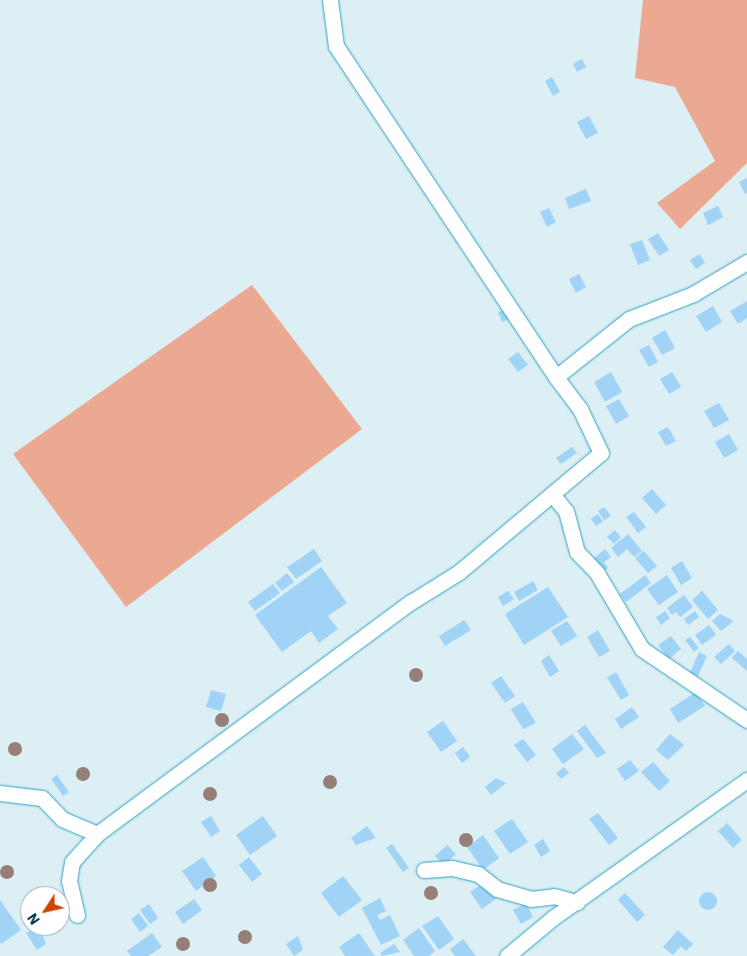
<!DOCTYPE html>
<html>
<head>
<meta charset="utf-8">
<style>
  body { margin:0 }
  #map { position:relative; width:747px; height:956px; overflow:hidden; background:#dceff5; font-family:"IBM Plex Sans",sans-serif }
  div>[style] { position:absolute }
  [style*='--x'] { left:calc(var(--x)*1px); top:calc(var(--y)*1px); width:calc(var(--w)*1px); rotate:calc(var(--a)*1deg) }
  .green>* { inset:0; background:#eca992 }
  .building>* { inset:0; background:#a1d3f7 }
  .round { border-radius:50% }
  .roads { filter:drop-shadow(0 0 1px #2ca3c2) drop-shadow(0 0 1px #2ca3c2) }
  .street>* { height:15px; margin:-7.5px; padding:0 7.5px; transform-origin:7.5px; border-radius:7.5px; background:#fff }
  .trees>* { width:14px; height:14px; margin:-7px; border-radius:50%; background:#967f76 }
  span { translate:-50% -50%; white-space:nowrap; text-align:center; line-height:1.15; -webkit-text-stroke:4px #fff; paint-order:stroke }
  .north { position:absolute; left:20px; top:886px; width:50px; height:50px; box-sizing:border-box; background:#fff; border:1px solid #99aeb3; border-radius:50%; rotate:235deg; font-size:14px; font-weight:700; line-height:20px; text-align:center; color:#003441 }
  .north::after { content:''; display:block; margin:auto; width:18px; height:22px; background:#ca4502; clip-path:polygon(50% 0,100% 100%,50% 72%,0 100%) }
</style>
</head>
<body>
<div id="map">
  <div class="green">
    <i style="clip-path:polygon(643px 0,747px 0,747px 163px,680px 229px,657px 203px,715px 161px,675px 87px,635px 78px)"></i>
    <i style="clip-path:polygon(252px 285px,362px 429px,126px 607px,13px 454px)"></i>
  </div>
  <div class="building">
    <i style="clip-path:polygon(582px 59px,586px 67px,577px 72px,573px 64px)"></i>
    <i style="clip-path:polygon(552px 77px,560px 92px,553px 96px,545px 81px)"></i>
    <i style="clip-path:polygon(589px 116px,598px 133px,586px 139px,577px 122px)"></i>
    <i style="clip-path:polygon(747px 178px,747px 193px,745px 194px,739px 182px)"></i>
    <i style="clip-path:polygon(586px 189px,591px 201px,569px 209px,565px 198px)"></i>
    <i style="clip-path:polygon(718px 206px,723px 217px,708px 225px,703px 213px)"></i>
    <i style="clip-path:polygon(549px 208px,556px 222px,547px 227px,540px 212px)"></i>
    <i style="clip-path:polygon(658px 233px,669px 250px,659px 256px,648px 239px)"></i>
    <i style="clip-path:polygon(642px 240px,650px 260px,638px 265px,630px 244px)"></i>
    <i style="clip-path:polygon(700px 254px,705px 263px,696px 269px,690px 260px)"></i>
    <i style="clip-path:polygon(579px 274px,586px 287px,576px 293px,569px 279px)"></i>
    <i style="clip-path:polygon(747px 301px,747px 318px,738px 324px,730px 311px)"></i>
    <i style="clip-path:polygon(713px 306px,722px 322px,706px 332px,696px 316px)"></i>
    <i style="clip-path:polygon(509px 308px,513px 318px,502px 322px,498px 312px)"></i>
    <i style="clip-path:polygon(665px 330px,675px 348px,662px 355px,652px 338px)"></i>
    <i style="clip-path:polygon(649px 345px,658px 362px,649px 367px,639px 350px)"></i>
    <i style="clip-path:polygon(518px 352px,528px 365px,518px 372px,508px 359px)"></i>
    <i style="clip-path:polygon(611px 372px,622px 392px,605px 402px,594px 382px)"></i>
    <i style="clip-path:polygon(672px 372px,681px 387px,669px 394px,660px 379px)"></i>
    <i style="clip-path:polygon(619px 399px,629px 416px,616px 424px,606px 406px)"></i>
    <i style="clip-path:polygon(719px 403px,729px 420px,714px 428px,704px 411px)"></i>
    <i style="clip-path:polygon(668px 427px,676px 441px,666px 446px,658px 432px)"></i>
    <i style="clip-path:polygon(729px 434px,738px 450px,724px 458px,715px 442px)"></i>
    <i style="clip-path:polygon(572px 447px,577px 453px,561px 464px,556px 458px)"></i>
    <i style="clip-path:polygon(652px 489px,666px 505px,656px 514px,642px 498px)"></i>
    <i style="clip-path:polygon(604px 507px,611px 516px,604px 520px,598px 511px)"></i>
    <i style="clip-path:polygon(634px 512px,646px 527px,638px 533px,626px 517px)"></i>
    <i style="clip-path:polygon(598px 514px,603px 522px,596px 526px,591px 519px)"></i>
    <i style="clip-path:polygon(615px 530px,621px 537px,614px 544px,607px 537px)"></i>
    <i style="clip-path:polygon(628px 534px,642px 551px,634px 557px,627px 549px,618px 557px,611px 548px)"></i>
    <i style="clip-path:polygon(314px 549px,322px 561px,296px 579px,287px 567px)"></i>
    <i style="clip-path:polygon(605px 549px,611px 557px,604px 562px,608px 568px,602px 572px,593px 559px)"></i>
    <i style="clip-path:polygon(644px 551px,657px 566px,648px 573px,635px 558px)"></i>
    <i style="clip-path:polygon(682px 561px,692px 578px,681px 585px,671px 568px)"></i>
    <i style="clip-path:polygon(321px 567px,347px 603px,328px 616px,338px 629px,319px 643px,311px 631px,282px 652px,255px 615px)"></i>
    <i style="clip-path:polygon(287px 573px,294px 582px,282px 591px,275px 583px)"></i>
    <i style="clip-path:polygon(645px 575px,651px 583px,626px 602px,620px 594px)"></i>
    <i style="clip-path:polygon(667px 575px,678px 592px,659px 605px,647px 589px)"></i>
    <i style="clip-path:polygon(533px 581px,538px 590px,519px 601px,514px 592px)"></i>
    <i style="clip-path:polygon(273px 584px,280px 593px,255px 611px,248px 602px)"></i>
    <i style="clip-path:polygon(548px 587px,568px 617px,524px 645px,505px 614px)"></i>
    <i style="clip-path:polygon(508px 591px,514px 599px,503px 606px,498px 597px)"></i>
    <i style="clip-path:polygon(702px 591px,718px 610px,708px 619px,692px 600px)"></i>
    <i style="clip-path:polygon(684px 595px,693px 607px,680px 617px,676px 612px,672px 615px,667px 608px)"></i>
    <i style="clip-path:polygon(665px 611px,670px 618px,661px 625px,656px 617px)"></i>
    <i style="clip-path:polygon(695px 611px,699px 617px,688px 625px,684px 619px)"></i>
    <i style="clip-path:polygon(720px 614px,734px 621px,721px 631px,712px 621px)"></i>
    <i style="clip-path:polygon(464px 620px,471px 630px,445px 646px,439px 636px)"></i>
    <i style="clip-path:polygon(567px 621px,577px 636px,561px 646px,551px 631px)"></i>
    <i style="clip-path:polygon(709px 625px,716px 635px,702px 645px,695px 635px)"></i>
    <i style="clip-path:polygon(598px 630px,610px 651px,599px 657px,587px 637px)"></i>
    <i style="clip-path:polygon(671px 636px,681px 649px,669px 659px,658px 645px)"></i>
    <i style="clip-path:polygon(690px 637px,699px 648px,694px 652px,685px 640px)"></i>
    <i style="clip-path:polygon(729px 644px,735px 651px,721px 664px,714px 657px)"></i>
    <i style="clip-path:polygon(738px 651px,747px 659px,747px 671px,732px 658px)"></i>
    <i style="clip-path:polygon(699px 652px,707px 656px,698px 676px,690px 673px)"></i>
    <i style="clip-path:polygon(549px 655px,559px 671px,550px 677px,541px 661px)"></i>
    <i style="clip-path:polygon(616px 672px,629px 695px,621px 700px,607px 677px)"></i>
    <i style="clip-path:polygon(501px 676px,515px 696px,505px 703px,491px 683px)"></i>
    <i style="clip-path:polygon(211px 690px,226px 694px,221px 711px,206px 707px)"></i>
    <i style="clip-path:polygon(696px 692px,705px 706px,678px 723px,670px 709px)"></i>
    <i style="clip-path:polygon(523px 702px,536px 723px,523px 729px,511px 709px)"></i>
    <i style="clip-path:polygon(632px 707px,639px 717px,621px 729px,615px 719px)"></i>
    <i style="clip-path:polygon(443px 721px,457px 741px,441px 752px,427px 732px)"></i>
    <i style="clip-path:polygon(585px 725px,606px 753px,597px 758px,577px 731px)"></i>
    <i style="clip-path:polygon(572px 734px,584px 749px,563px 764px,552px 749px)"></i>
    <i style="clip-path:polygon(670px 734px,684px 745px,668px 760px,656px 750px)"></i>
    <i style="clip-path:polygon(523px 739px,536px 755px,527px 762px,514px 745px)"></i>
    <i style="clip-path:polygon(463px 747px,470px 757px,462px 763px,455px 753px)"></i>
    <i style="clip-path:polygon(630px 760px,639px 771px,625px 781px,617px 769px)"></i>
    <i style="clip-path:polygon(653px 762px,670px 781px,659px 791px,641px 772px)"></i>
    <i style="clip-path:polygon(564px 767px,569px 773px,561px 779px,556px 773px)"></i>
    <i style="clip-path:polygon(57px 775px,69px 792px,63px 796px,51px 779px)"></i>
    <i style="clip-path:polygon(496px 778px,506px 783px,491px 795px,485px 787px)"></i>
    <i style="clip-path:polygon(598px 813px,618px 838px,609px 845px,589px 819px)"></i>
    <i style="clip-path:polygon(211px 816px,220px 831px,211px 837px,201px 822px)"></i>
    <i style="clip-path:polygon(263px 816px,277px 836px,250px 855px,236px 835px)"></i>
    <i style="clip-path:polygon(512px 819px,528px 842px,510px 854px,494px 831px)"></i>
    <i style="clip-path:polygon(727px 823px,742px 840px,733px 848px,718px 831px)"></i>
    <i style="clip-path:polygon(367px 826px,376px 838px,356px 845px,351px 838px)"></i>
    <i style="clip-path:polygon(483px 835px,499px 858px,483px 870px,467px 847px)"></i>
    <i style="clip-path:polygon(543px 839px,550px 851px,541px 857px,534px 845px)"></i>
    <i style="clip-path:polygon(392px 844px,409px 868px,403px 872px,386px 848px)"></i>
    <i style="clip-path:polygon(447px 845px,456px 854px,444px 865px,435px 856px)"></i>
    <i style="clip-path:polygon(203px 857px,216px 876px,196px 891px,182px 871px)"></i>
    <i style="clip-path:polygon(249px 857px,262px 874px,252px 882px,239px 865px)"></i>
    <i style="clip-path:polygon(343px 876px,362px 900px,339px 917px,321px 893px)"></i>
    <i style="clip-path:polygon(486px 881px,497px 898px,482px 909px,470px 892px)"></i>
    <i class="round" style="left:699px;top:892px;width:18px;height:18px"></i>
    <i style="clip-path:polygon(625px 893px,645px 915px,637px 922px,618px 900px)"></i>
    <i style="clip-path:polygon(380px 898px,386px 911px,377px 915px,380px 920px,390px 915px,400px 936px,381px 945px,362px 908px)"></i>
    <i style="clip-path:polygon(194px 899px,202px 910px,183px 924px,175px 912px)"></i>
    <i style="clip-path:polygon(0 900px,21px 930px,1px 944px,0 942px)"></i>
    <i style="clip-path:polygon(526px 903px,533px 917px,521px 924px,513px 910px)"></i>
    <i style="clip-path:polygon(149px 904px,158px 918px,150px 924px,140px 910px)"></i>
    <i style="clip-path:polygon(139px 913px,148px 926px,140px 932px,131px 919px)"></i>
    <i style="clip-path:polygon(438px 916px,454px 939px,439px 950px,422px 926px)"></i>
    <i style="clip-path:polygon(39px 926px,46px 944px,37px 950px,26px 933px)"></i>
    <i style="clip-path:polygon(419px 928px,435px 951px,429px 956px,414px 956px,403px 940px)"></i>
    <i style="clip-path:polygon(678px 930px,693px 944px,686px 951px,681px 946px,673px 955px,663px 947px)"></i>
    <i style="clip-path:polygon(152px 933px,162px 947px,148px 956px,131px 956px,127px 951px)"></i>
    <i style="clip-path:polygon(359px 933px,375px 956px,345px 956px,339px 947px)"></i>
    <i style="clip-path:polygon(298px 936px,303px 950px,294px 956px,286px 944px)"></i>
    <i style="clip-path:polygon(463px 939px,476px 956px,455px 956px,450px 949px)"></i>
    <i style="clip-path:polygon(394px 944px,400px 952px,382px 956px,380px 953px)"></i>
  </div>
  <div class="roads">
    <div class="street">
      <i style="--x:330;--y:0;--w:46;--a:82.6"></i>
      <i style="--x:336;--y:46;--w:397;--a:56.4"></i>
      <i style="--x:552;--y:494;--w:22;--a:51"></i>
      <i style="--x:566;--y:511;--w:42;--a:75"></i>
      <i style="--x:577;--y:552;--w:29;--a:46"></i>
      <i style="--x:597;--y:573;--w:88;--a:59.4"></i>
      <i style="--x:642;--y:649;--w:127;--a:34.1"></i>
      <i style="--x:0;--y:793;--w:42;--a:6.8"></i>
      <i style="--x:42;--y:798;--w:29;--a:46"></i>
      <i style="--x:62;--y:819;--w:38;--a:23"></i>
      <i style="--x:424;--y:870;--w:28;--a:-4"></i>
      <i style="--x:452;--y:868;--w:27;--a:13"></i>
      <i style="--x:478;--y:874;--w:24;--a:38"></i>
      <i style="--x:497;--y:889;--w:35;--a:16"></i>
      <i style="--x:531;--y:899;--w:23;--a:-7"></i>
      <i style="--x:554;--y:896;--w:24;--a:15"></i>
      <i style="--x:77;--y:915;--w:35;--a:-103"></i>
      <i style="--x:69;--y:881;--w:19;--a:-81"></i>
      <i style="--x:72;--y:862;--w:38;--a:-48"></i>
      <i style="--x:97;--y:834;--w:390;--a:-36.5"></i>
      <i style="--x:411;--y:602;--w:57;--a:-32"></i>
      <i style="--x:459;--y:572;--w:185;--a:-40"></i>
      <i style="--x:601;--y:453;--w:49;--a:-115.5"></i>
      <i style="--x:580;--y:409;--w:40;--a:-127"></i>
      <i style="--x:556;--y:377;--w:93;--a:-38.5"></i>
      <i style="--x:629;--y:319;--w:69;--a:-21.3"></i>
      <i style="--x:693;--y:294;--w:63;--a:-30.7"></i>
      <i style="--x:507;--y:956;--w:61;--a:-39.7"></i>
      <i style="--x:554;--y:917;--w:237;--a:-35.4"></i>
    </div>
  </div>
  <div class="trees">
    <i style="left:416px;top:675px"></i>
    <i style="left:222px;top:720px"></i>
    <i style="left:15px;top:749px"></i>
    <i style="left:83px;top:774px"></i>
    <i style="left:330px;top:782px"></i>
    <i style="left:210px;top:794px"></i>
    <i style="left:466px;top:840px"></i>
    <i style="left:7px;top:872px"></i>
    <i style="left:210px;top:885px"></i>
    <i style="left:431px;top:893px"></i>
    <i style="left:245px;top:937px"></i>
    <i style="left:183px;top:944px"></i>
  </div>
  <div class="north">N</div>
</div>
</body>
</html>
